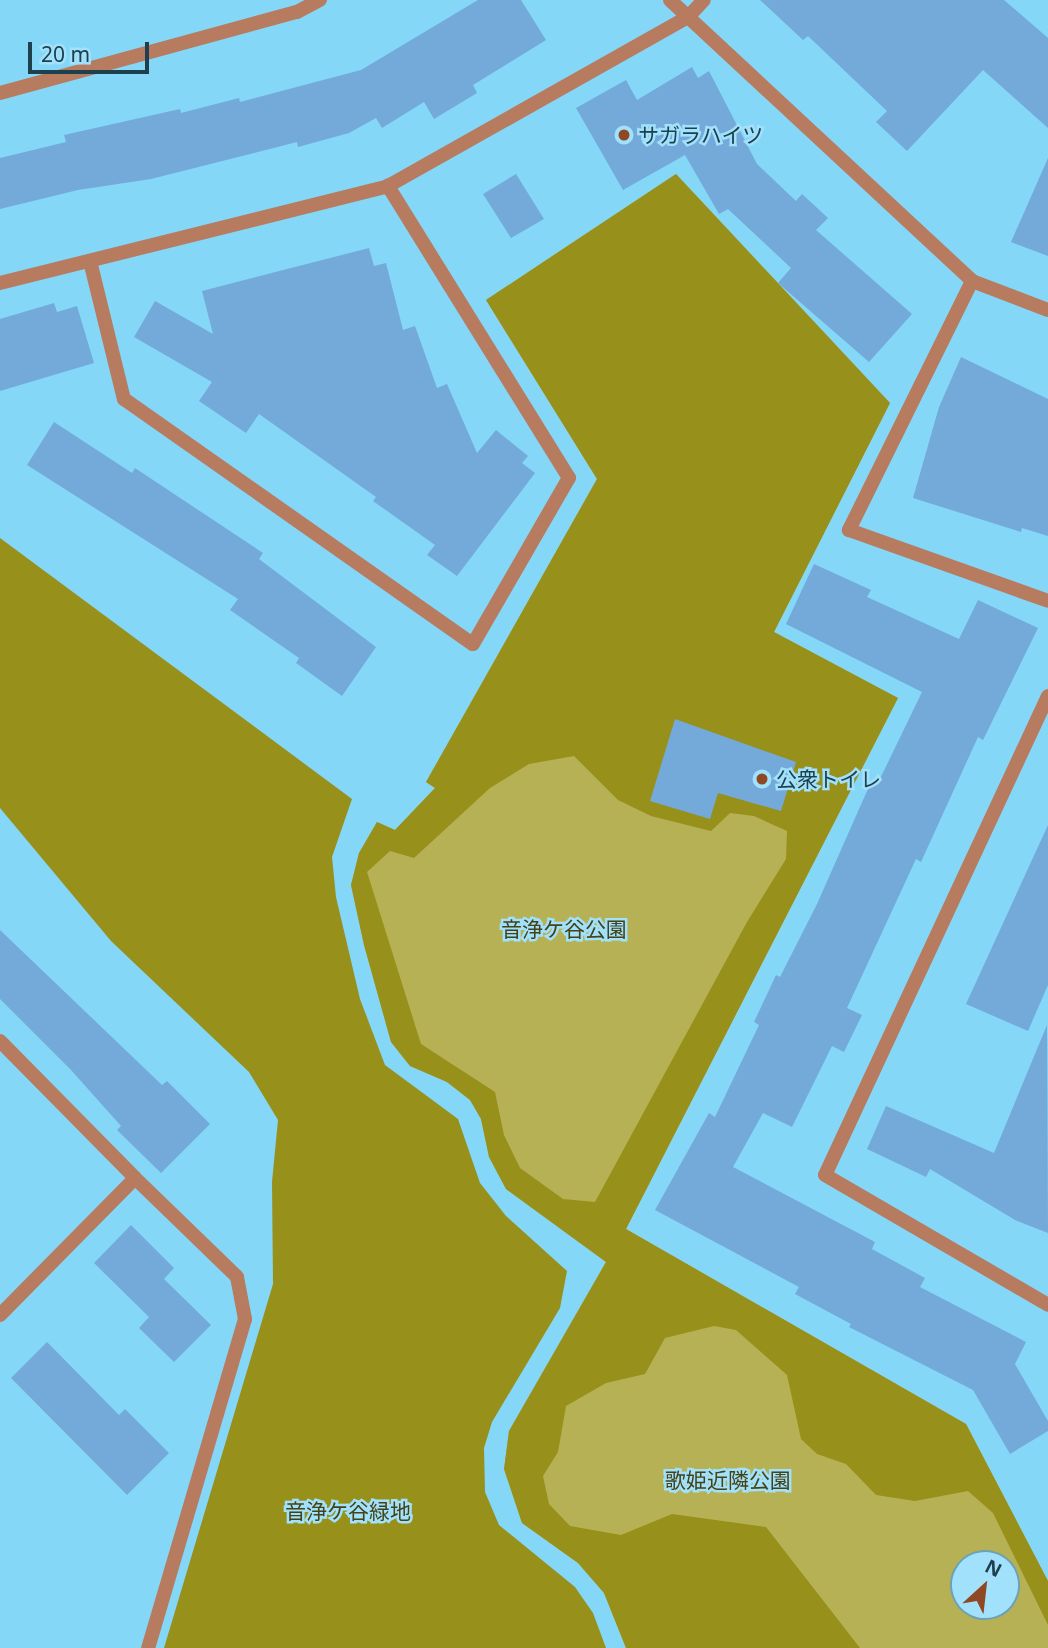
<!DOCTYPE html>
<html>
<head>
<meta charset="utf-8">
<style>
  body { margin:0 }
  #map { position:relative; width:1048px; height:1648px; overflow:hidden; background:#85d7f7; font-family:"Noto Sans","Noto Sans JP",sans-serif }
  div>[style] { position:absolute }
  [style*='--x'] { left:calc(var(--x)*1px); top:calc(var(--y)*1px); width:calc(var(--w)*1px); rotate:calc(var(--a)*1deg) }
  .green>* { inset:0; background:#b6b154 }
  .forest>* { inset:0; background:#97901a }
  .building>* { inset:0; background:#73aada }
  .minor>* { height:14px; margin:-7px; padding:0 7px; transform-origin:7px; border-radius:7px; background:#b77b5f }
  .tertiary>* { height:14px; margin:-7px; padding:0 7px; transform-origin:7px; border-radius:7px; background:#b77b5f }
  .dots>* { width:19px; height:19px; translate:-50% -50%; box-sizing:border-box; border:4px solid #a2e1fc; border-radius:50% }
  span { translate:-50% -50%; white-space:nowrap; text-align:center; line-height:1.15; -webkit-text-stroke:5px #a2e1fc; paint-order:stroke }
  .poi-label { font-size:21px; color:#1e404d }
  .left { translate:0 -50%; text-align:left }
  .park-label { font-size:21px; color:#454216 }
  .north { position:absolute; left:950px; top:1550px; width:70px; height:70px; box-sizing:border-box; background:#a2e1fc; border:2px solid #6da1b6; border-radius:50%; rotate:27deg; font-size:19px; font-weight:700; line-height:28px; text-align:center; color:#1e404d }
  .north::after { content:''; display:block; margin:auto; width:24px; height:32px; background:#8f4823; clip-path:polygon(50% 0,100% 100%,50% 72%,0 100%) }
  .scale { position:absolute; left:28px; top:42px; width:121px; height:32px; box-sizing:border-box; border:4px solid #1e404d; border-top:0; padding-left:9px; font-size:21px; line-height:24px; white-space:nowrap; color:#1e404d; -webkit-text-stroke:5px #a2e1fc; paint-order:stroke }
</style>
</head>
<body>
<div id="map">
  <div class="green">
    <i style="clip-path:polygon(evenodd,676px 174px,890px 403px,774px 632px,898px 698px,626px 1229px,966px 1424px,1048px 1581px,1048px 1648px,626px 1648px,604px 1593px,578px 1563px,522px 1523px,504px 1469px,509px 1431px,606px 1262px,506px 1189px,489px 1157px,481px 1119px,470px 1100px,447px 1082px,410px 1066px,391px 1042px,364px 945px,351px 885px,359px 853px,377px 822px,395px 830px,435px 788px,426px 782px,597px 479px,486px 300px,676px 174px,964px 1564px,1006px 1564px,1006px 1606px,964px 1606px,964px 1564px)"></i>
  </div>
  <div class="forest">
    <i style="clip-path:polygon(evenodd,676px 174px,890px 403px,774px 632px,898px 698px,626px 1229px,966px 1424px,1048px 1581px,1048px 1625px,993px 1513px,968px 1491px,915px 1501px,876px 1495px,846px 1464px,817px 1454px,801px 1439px,787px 1375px,736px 1330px,714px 1326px,665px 1338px,645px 1374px,606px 1383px,566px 1406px,558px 1452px,543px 1476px,549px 1504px,570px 1526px,621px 1535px,672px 1514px,766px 1527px,860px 1648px,626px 1648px,604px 1593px,578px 1563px,522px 1523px,504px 1469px,509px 1431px,606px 1262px,506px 1189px,489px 1157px,481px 1119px,470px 1100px,447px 1082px,410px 1066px,391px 1042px,364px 945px,351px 885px,359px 853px,377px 822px,395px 830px,435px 788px,426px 782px,597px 479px,486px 300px,676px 174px,574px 756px,618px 800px,651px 816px,711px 831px,730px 813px,754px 816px,787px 831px,786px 859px,747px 922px,595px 1202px,563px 1199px,520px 1168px,504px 1135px,495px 1092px,421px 1044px,367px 872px,390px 851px,414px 858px,490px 788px,529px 764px,574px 756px)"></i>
    <i style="clip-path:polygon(0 538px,352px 799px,332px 857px,336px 897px,360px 999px,385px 1065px,458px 1119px,480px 1183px,506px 1216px,567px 1271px,560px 1308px,492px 1422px,484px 1448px,485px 1492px,499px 1525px,575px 1587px,593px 1613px,606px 1648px,164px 1648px,273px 1284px,272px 1182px,278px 1120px,249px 1072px,111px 941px,0 808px)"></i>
  </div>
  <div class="building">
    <i style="clip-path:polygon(478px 0,521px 0,546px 40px,473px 85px,477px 93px,434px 119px,424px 102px,382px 128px,376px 118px,349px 133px,298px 147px,297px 142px,151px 179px,78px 190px,0 209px,0 158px,66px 142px,64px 135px,180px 109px,181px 113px,239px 98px,240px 102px,361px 70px)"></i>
    <i style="clip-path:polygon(760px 0,1004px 0,1048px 38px,1048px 128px,983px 70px,907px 151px,876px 122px,887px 111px,808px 36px,803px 40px)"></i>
    <i style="clip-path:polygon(692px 67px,698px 78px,709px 71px,757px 164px,796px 201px,802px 194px,828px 218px,816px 230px,912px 314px,869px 362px,778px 283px,791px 268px,728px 209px,719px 214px,685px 155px,623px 190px,576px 108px,626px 80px,637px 100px)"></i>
    <i style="clip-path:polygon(1048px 158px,1048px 256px,1011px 242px)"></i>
    <i style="clip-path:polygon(516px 174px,544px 219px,511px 238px,483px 194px)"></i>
    <i style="clip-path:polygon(369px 248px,374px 266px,386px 263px,403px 330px,415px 326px,437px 388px,447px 384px,477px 453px,496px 430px,528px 456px,522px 463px,535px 473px,457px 576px,427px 555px,435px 545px,373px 501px,376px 497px,259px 414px,246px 433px,199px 401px,212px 382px,134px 337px,155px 301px,213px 334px,202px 291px)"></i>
    <i style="clip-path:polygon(54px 303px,57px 312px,77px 306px,94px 363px,0 391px,0 319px)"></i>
    <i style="clip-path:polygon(961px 357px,1048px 399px,1048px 536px,1022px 528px,1021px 532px,913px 498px,939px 407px)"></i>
    <i style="clip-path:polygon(54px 422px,132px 473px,135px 468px,263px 553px,259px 559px,376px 647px,342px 696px,296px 663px,299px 658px,230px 610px,238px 599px,27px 465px)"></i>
    <i style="clip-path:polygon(814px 564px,871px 590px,867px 597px,959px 639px,978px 600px,1038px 628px,983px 740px,978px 737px,921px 862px,916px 859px,847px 1008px,862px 1015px,844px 1052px,832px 1046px,792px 1127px,763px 1113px,733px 1167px,875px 1242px,872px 1249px,925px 1278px,920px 1287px,1026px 1342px,1015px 1364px,1048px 1421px,1048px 1431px,1010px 1454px,973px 1390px,849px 1327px,851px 1324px,795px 1294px,799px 1287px,655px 1210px,709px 1113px,715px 1117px,759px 1025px,754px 1022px,776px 975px,780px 977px,817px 904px,871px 782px,877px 785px,922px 692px,786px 624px)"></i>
    <i style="clip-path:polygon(675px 719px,796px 762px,781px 811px,718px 793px,710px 819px,650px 801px)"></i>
    <i style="clip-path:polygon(1048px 825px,1048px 985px,1028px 1031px,966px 1004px)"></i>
    <i style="clip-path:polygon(0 930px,162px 1085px,167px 1081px,210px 1124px,161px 1173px,117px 1130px,121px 1126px,71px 1070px,0 999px)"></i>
    <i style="clip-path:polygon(1047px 1025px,1048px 1233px,1015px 1220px,930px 1169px,926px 1177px,867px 1149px,886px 1106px,994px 1153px)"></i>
    <i style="clip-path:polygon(131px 1225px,174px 1268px,164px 1279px,211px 1325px,174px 1362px,139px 1328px,149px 1317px,94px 1263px)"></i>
    <i style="clip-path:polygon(47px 1342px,119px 1415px,125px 1409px,169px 1453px,127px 1495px,11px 1378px)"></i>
  </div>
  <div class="minor">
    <i style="--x:670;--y:0;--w:413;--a:42.9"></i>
    <i style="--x:972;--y:281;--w:81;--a:20.9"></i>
    <i style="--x:90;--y:261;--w:142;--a:76.2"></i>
    <i style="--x:124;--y:399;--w:426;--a:35.1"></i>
    <i style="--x:473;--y:644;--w:192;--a:-60"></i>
    <i style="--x:569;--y:478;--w:344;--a:-121.8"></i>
    <i style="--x:972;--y:281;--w:278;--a:116.3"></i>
    <i style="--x:849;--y:530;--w:211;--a:19.6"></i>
    <i style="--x:0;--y:283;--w:400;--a:-14"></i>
    <i style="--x:388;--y:186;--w:344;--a:-29.4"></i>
    <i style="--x:688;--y:17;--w:23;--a:-47"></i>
    <i style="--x:1048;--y:696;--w:528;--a:114.96"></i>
    <i style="--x:825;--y:1175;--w:258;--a:30.2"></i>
    <i style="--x:0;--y:1041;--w:192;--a:45.4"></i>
    <i style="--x:0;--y:1315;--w:192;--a:-45.4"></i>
    <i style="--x:135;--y:1178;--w:142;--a:44.1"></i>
    <i style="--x:237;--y:1277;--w:43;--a:79.2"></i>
    <i style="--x:245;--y:1319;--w:343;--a:106.4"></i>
  </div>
  <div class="tertiary">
    <i style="--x:0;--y:93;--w:308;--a:-15.3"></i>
    <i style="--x:297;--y:12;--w:26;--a:-28"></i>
  </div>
  <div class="dots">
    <i style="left:624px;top:135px;background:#8f4823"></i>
    <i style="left:762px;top:779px;background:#8f4823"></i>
  </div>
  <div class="poi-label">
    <span class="left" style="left:638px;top:135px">サガラハイツ</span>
    <span class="left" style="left:776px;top:779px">公衆トイレ</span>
  </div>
  <div class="park-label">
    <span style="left:564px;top:929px">音浄ケ谷公園</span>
    <span style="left:728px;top:1480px">歌姫近隣公園</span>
    <span style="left:348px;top:1511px">音浄ケ谷緑地</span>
  </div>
  <div class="north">N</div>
  <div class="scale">20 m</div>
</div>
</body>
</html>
